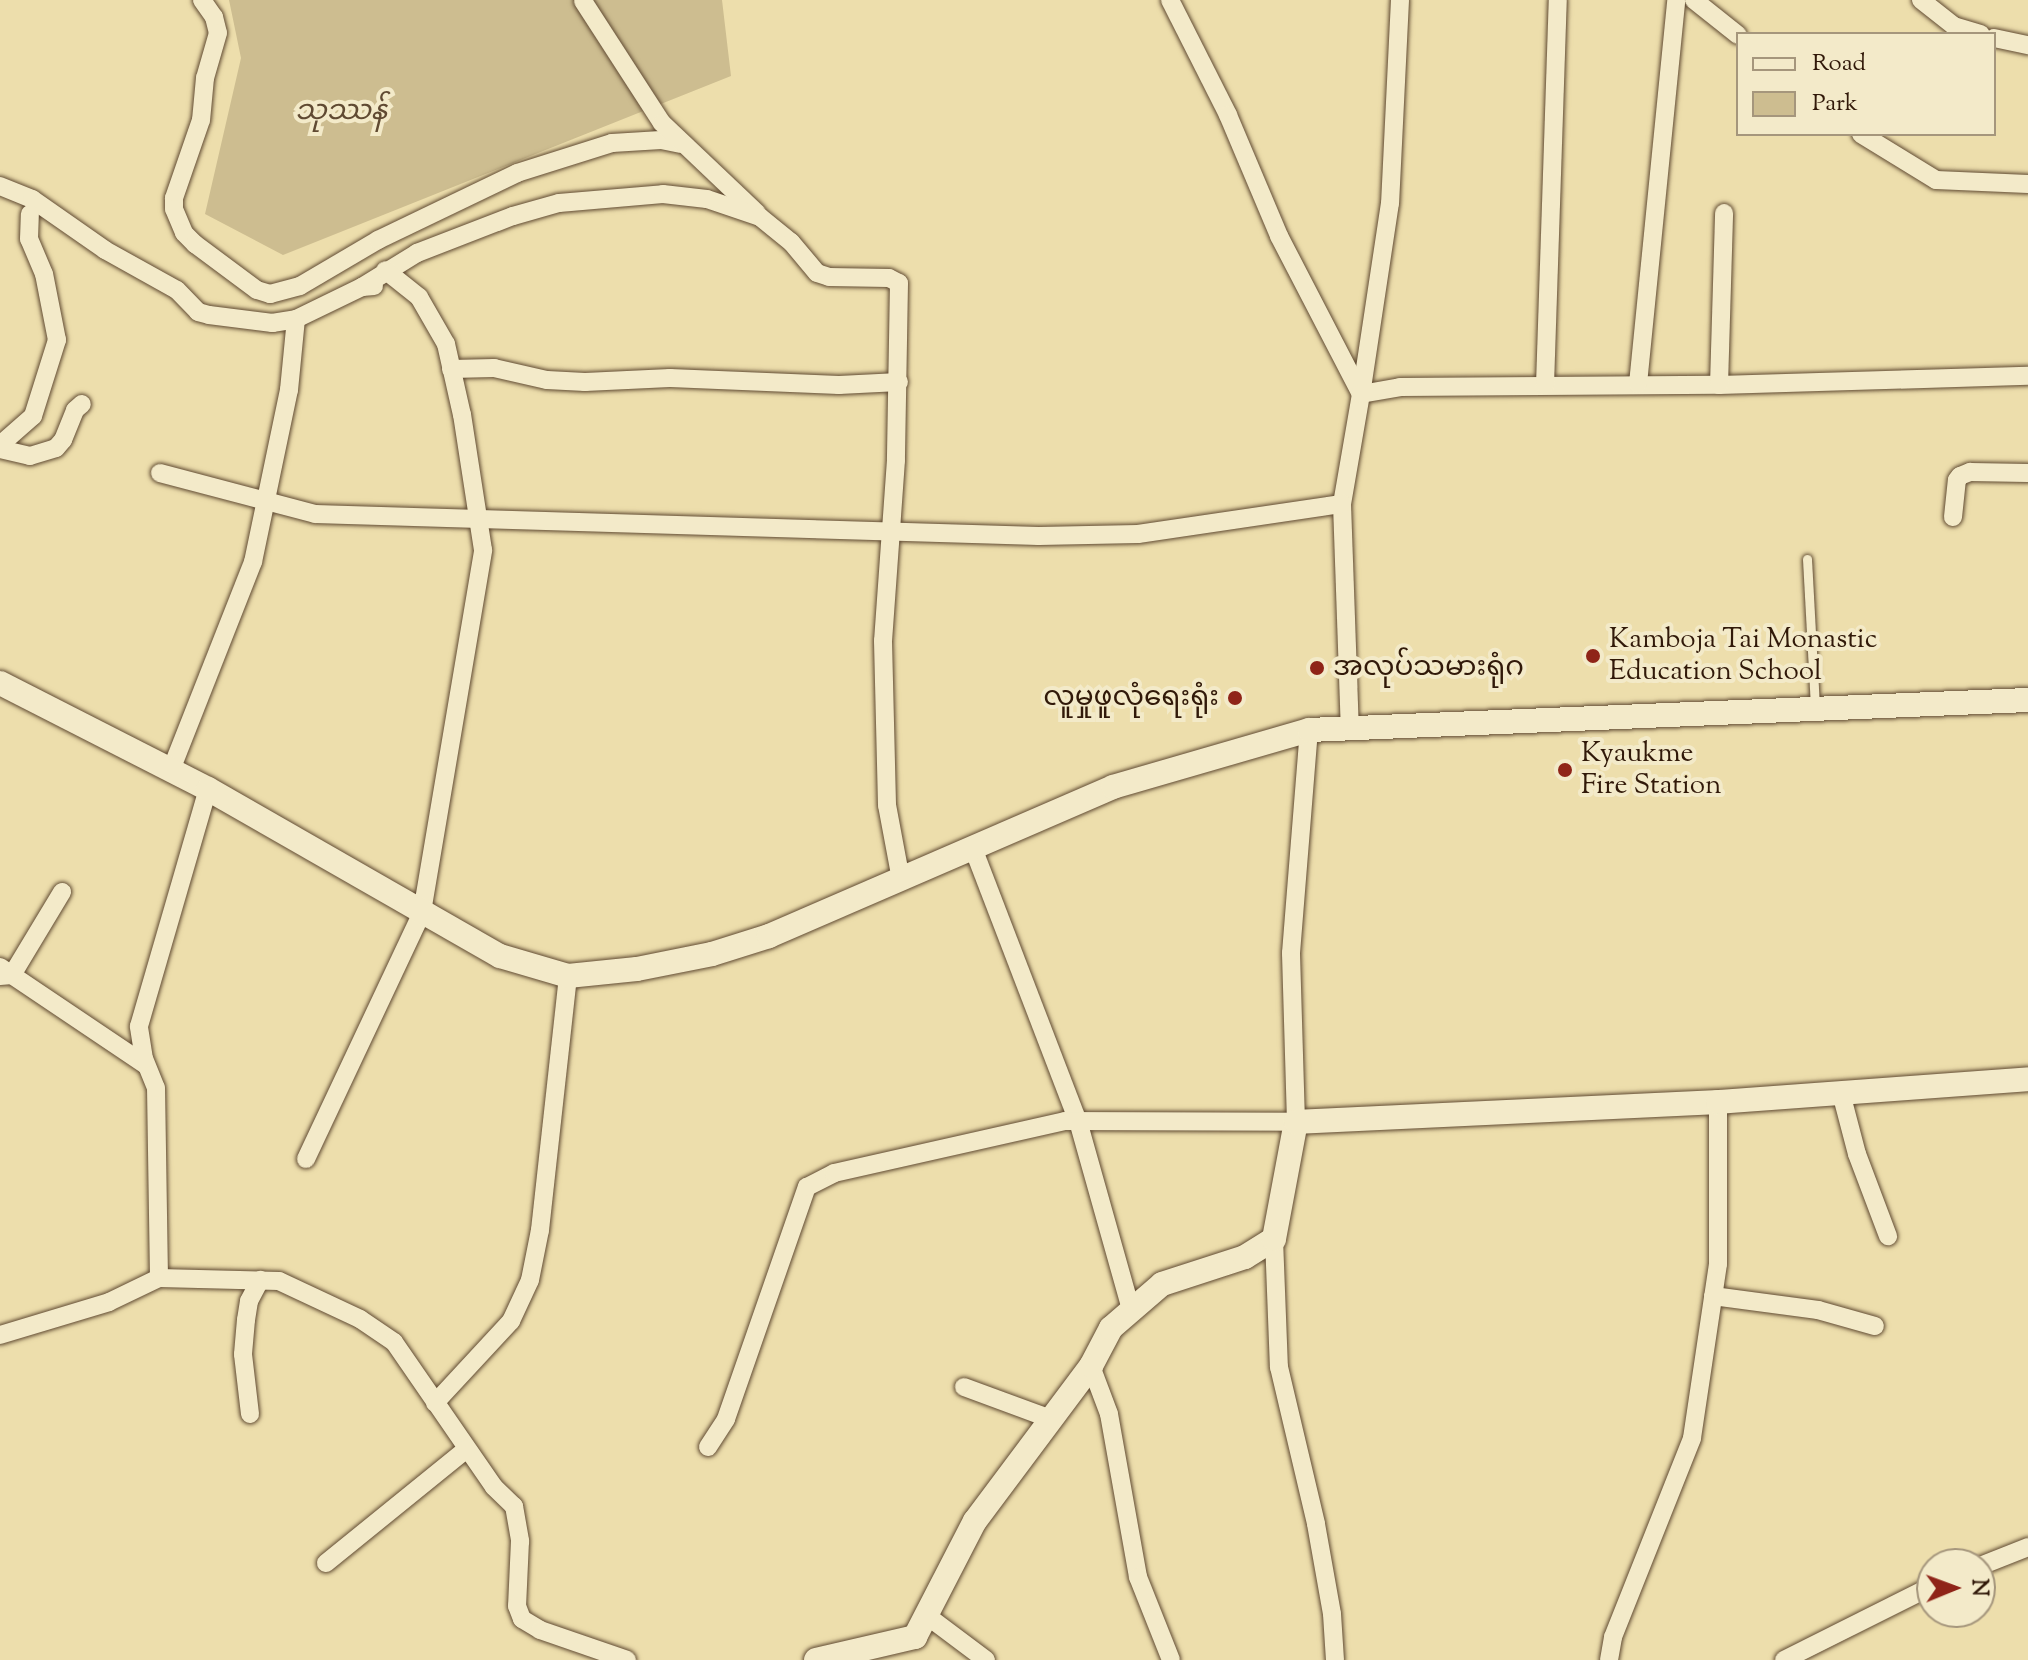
<!DOCTYPE html>
<html>
<head>
<meta charset="utf-8">
<style>
  body { margin:0 }
  #map { position:relative; width:2028px; height:1660px; overflow:hidden; background:#eddeac; font-family:"Sorts Mill Goudy","Noto Sans Myanmar",serif }
  div>[style] { position:absolute }
  [style*='--x'] { left:calc(var(--x)*1px); top:calc(var(--y)*1px); width:calc(var(--w)*1px); rotate:calc(var(--a)*1deg) }
  .green>* { inset:0; background:#cdbd90 }
  .roads { filter:drop-shadow(0 0 2px #604a32) drop-shadow(0 0 2px #604a32) }
  .lane>* { height:9px; margin:-4.5px; padding:0 4.5px; transform-origin:4.5px; border-radius:4.5px; background:#f3eac9 }
  .street>* { height:18px; margin:-9px; padding:0 9px; transform-origin:9px; border-radius:9px; background:#f3eac9 }
  .secondary>* { height:24px; margin:-12px; padding:0 12px; transform-origin:12px; border-radius:12px; background:#f3eac9 }
  .dots>* { width:22px; height:22px; translate:-50% -50%; box-sizing:border-box; border:4px solid #f3eac9; border-radius:50% }
  span { translate:-50% -50%; white-space:nowrap; text-align:center; line-height:1.15; -webkit-text-stroke:8px #f3eac9; paint-order:stroke }
  .park-label { font-size:28px; color:#604a32; font-style:italic }
  .poi-label { font-size:28px; color:#311909 }
  .left { translate:0 -50%; text-align:left }
  .right { translate:-100% -50%; text-align:right }
  .legend { position:absolute; left:1736px; top:32px; width:260px; height:104px; box-sizing:border-box; background:#f3eac9; border:2px solid #a5967c; margin:0; padding:10px 14px; list-style:none; font-size:24px; color:#311909 }
  .legend li { display:flex; align-items:center; gap:16px; height:40px }
  .legend b { width:40px; border:2px solid #a5967c }
  .north { position:absolute; left:1916px; top:1548px; width:80px; height:80px; box-sizing:border-box; background:#f3eac9; border:2px solid #a5967c; border-radius:50%; rotate:89deg; font-size:22px; font-weight:700; line-height:32px; text-align:center; color:#311909 }
  .north::after { content:''; display:block; margin:auto; width:28px; height:36px; background:#8f2418; clip-path:polygon(50% 0,100% 100%,50% 72%,0 100%) }
</style>
</head>
<body>
<div id="map">
  <div class="green">
    <i style="clip-path:polygon(229px 0,722px 0,731px 76px,283px 255px,205px 214px,241px 58px)"></i>
  </div>
  <div class="roads">
    <div class="lane">
      <i style="--x:1807;--y:559;--w:148;--a:86.9"></i>
    </div>
    <div class="street">
      <i style="--x:202;--y:0;--w:21;--a:55"></i>
      <i style="--x:214;--y:17;--w:16;--a:76"></i>
      <i style="--x:218;--y:33;--w:47;--a:106.1"></i>
      <i style="--x:205;--y:78;--w:42;--a:95.4"></i>
      <i style="--x:201;--y:120;--w:83;--a:109.1"></i>
      <i style="--x:174;--y:198;--w:11;--a:90"></i>
      <i style="--x:174;--y:209;--w:26;--a:67"></i>
      <i style="--x:184;--y:233;--w:16;--a:45"></i>
      <i style="--x:195;--y:244;--w:77;--a:36.6"></i>
      <i style="--x:257;--y:290;--w:14;--a:17"></i>
      <i style="--x:270;--y:294;--w:31;--a:-15"></i>
      <i style="--x:300;--y:286;--w:91;--a:-30.5"></i>
      <i style="--x:378;--y:240;--w:154;--a:-25.7"></i>
      <i style="--x:517;--y:173;--w:100;--a:-17.5"></i>
      <i style="--x:612;--y:143;--w:49;--a:-3.5"></i>
      <i style="--x:661;--y:140;--w:20;--a:11"></i>
      <i style="--x:1170;--y:0;--w:129;--a:63.2"></i>
      <i style="--x:1228;--y:115;--w:131;--a:67.1"></i>
      <i style="--x:1279;--y:236;--w:178;--a:62.6"></i>
      <i style="--x:1361;--y:394;--w:112;--a:99.8"></i>
      <i style="--x:1342;--y:504;--w:225;--a:88"></i>
      <i style="--x:1400;--y:0;--w:203;--a:92.8"></i>
      <i style="--x:1390;--y:203;--w:193;--a:98.6"></i>
      <i style="--x:1361;--y:394;--w:40;--a:-10"></i>
      <i style="--x:1400;--y:387;--w:319;--a:-0.4"></i>
      <i style="--x:1719;--y:385;--w:309;--a:-1.7"></i>
      <i style="--x:1694;--y:0;--w:56;--a:38.5"></i>
      <i style="--x:1921;--y:0;--w:42;--a:38.2"></i>
      <i style="--x:1954;--y:26;--w:28;--a:17"></i>
      <i style="--x:583;--y:1;--w:145;--a:57.1"></i>
      <i style="--x:662;--y:123;--w:131;--a:43.5"></i>
      <i style="--x:1994;--y:38;--w:35;--a:12"></i>
      <i style="--x:1861;--y:134;--w:88;--a:31.5"></i>
      <i style="--x:1936;--y:180;--w:92;--a:2.5"></i>
      <i style="--x:0;--y:186;--w:35;--a:22"></i>
      <i style="--x:32;--y:199;--w:89;--a:34.9"></i>
      <i style="--x:105;--y:250;--w:82;--a:29.1"></i>
      <i style="--x:177;--y:290;--w:30;--a:46"></i>
      <i style="--x:198;--y:312;--w:11;--a:15"></i>
      <i style="--x:209;--y:315;--w:64;--a:7.2"></i>
      <i style="--x:272;--y:323;--w:24;--a:-9"></i>
      <i style="--x:296;--y:319;--w:73;--a:-25.9"></i>
      <i style="--x:362;--y:287;--w:12;--a:-5"></i>
      <i style="--x:362;--y:287;--w:65;--a:-31.7"></i>
      <i style="--x:417;--y:253;--w:103;--a:-21.1"></i>
      <i style="--x:513;--y:216;--w:48;--a:-15.8"></i>
      <i style="--x:559;--y:203;--w:104;--a:-4.9"></i>
      <i style="--x:663;--y:194;--w:44;--a:6.5"></i>
      <i style="--x:707;--y:199;--w:56;--a:18.8"></i>
      <i style="--x:760;--y:217;--w:40;--a:39"></i>
      <i style="--x:791;--y:242;--w:40;--a:50"></i>
      <i style="--x:817;--y:273;--w:13;--a:18"></i>
      <i style="--x:829;--y:277;--w:60;--a:1"></i>
      <i style="--x:889;--y:278;--w:11;--a:27"></i>
      <i style="--x:899;--y:283;--w:177;--a:91"></i>
      <i style="--x:896;--y:460;--w:181;--a:94.1"></i>
      <i style="--x:883;--y:641;--w:164;--a:88.6"></i>
      <i style="--x:887;--y:805;--w:76;--a:79.4"></i>
      <i style="--x:451;--y:369;--w:43;--a:-1.3"></i>
      <i style="--x:494;--y:368;--w:54;--a:12.8"></i>
      <i style="--x:547;--y:380;--w:38;--a:3"></i>
      <i style="--x:585;--y:382;--w:85;--a:-2.7"></i>
      <i style="--x:670;--y:378;--w:169;--a:2.4"></i>
      <i style="--x:839;--y:385;--w:60;--a:-2.9"></i>
      <i style="--x:1638;--y:384;--w:386;--a:-84.3"></i>
      <i style="--x:1545;--y:385;--w:385;--a:-88.1"></i>
      <i style="--x:1719;--y:385;--w:172;--a:-88.3"></i>
      <i style="--x:0;--y:445;--w:44;--a:-41.3"></i>
      <i style="--x:33;--y:416;--w:80;--a:-72.5"></i>
      <i style="--x:57;--y:340;--w:67;--a:-101.1"></i>
      <i style="--x:44;--y:274;--w:38;--a:-113"></i>
      <i style="--x:29;--y:239;--w:25;--a:-88"></i>
      <i style="--x:0;--y:449;--w:31;--a:13"></i>
      <i style="--x:30;--y:456;--w:27;--a:-17"></i>
      <i style="--x:56;--y:448;--w:11;--a:-49"></i>
      <i style="--x:63;--y:440;--w:32;--a:-68"></i>
      <i style="--x:75;--y:410;--w:9;--a:-41"></i>
      <i style="--x:160;--y:473;--w:160;--a:14.8"></i>
      <i style="--x:315;--y:514;--w:724;--a:1.74"></i>
      <i style="--x:1039;--y:536;--w:99;--a:-1.2"></i>
      <i style="--x:1138;--y:534;--w:206;--a:-8.4"></i>
      <i style="--x:1953;--y:517;--w:37;--a:-84"></i>
      <i style="--x:1957;--y:480;--w:5;--a:-53"></i>
      <i style="--x:1960;--y:476;--w:11;--a:-22"></i>
      <i style="--x:1970;--y:472;--w:58;--a:1"></i>
      <i style="--x:171;--y:770;--w:224;--a:-68.5"></i>
      <i style="--x:253;--y:562;--w:176;--a:-78.2"></i>
      <i style="--x:289;--y:390;--w:71;--a:-84.4"></i>
      <i style="--x:973;--y:848;--w:292;--a:69"></i>
      <i style="--x:1078;--y:1121;--w:196;--a:74.3"></i>
      <i style="--x:0;--y:967;--w:176;--a:33.9"></i>
      <i style="--x:0;--y:976;--w:12;--a:-5"></i>
      <i style="--x:12;--y:975;--w:97;--a:-58.9"></i>
      <i style="--x:1841;--y:1093;--w:63;--a:75.3"></i>
      <i style="--x:1857;--y:1154;--w:88;--a:69.3"></i>
      <i style="--x:306;--y:1159;--w:273;--a:-64.8"></i>
      <i style="--x:422;--y:912;--w:367;--a:-80.4"></i>
      <i style="--x:483;--y:550;--w:137;--a:-98.8"></i>
      <i style="--x:462;--y:415;--w:73;--a:-102.7"></i>
      <i style="--x:446;--y:344;--w:54;--a:-119.9"></i>
      <i style="--x:419;--y:297;--w:43;--a:-141.5"></i>
      <i style="--x:1274;--y:1239;--w:128;--a:87.8"></i>
      <i style="--x:1279;--y:1367;--w:161;--a:76.7"></i>
      <i style="--x:1316;--y:1524;--w:91;--a:79.9"></i>
      <i style="--x:1332;--y:1614;--w:46;--a:86.3"></i>
      <i style="--x:159;--y:1278;--w:190;--a:-90.9"></i>
      <i style="--x:156;--y:1088;--w:31;--a:-112"></i>
      <i style="--x:144;--y:1059;--w:33;--a:-99"></i>
      <i style="--x:139;--y:1026;--w:247;--a:-73.8"></i>
      <i style="--x:1713;--y:1296;--w:106;--a:7.6"></i>
      <i style="--x:1818;--y:1310;--w:59;--a:15.7"></i>
      <i style="--x:0;--y:1335;--w:114;--a:-16.8"></i>
      <i style="--x:109;--y:1302;--w:55;--a:-25.6"></i>
      <i style="--x:159;--y:1278;--w:120;--a:1.4"></i>
      <i style="--x:279;--y:1281;--w:89;--a:25.1"></i>
      <i style="--x:360;--y:1319;--w:41;--a:34.1"></i>
      <i style="--x:394;--y:1342;--w:176;--a:55.4"></i>
      <i style="--x:494;--y:1487;--w:28;--a:44"></i>
      <i style="--x:514;--y:1506;--w:36;--a:80"></i>
      <i style="--x:520;--y:1541;--w:65;--a:92.6"></i>
      <i style="--x:517;--y:1606;--w:14;--a:69"></i>
      <i style="--x:522;--y:1619;--w:21;--a:31"></i>
      <i style="--x:540;--y:1630;--w:92;--a:19"></i>
      <i style="--x:1091;--y:1366;--w:51;--a:69.4"></i>
      <i style="--x:1109;--y:1414;--w:166;--a:79.9"></i>
      <i style="--x:1138;--y:1577;--w:89;--a:68.3"></i>
      <i style="--x:964;--y:1387;--w:93;--a:20.2"></i>
      <i style="--x:435;--y:1403;--w:112;--a:-47.2"></i>
      <i style="--x:511;--y:1321;--w:45;--a:-65.1"></i>
      <i style="--x:530;--y:1280;--w:51;--a:-78.7"></i>
      <i style="--x:540;--y:1230;--w:256;--a:-83.7"></i>
      <i style="--x:250;--y:1414;--w:60;--a:-96.7"></i>
      <i style="--x:243;--y:1354;--w:34;--a:-85"></i>
      <i style="--x:246;--y:1320;--w:19;--a:-81"></i>
      <i style="--x:249;--y:1301;--w:24;--a:-62"></i>
      <i style="--x:708;--y:1447;--w:33;--a:-57"></i>
      <i style="--x:726;--y:1419;--w:246;--a:-70.8"></i>
      <i style="--x:807;--y:1187;--w:30;--a:-27"></i>
      <i style="--x:834;--y:1173;--w:237;--a:-12.7"></i>
      <i style="--x:1065;--y:1121;--w:231;--a:0.2"></i>
      <i style="--x:1296;--y:1122;--w:169;--a:-91.7"></i>
      <i style="--x:1291;--y:953;--w:224;--a:-85.4"></i>
      <i style="--x:326;--y:1563;--w:181;--a:-39"></i>
      <i style="--x:1980;--y:1566;--w:52;--a:-21.6"></i>
      <i style="--x:926;--y:1615;--w:75;--a:36.9"></i>
      <i style="--x:1609;--y:1660;--w:23;--a:-80"></i>
      <i style="--x:1613;--y:1637;--w:214;--a:-68.3"></i>
      <i style="--x:1692;--y:1438;--w:176;--a:-81.5"></i>
      <i style="--x:1718;--y:1264;--w:162;--a:-90"></i>
      <i style="--x:1784;--y:1660;--w:165;--a:-26.6"></i>
    </div>
    <div class="secondary">
      <i style="--x:0;--y:683;--w:233;--a:27"></i>
      <i style="--x:208;--y:789;--w:336;--a:29.8"></i>
      <i style="--x:500;--y:956;--w:71;--a:16.4"></i>
      <i style="--x:568;--y:976;--w:69;--a:-5.8"></i>
      <i style="--x:637;--y:969;--w:76;--a:-11.3"></i>
      <i style="--x:712;--y:954;--w:60;--a:-17.5"></i>
      <i style="--x:769;--y:936;--w:375;--a:-23.4"></i>
      <i style="--x:1113;--y:787;--w:204;--a:-16.2"></i>
      <i style="--x:1309;--y:730;--w:720;--a:-2.39"></i>
      <i style="--x:816;--y:1660;--w:102;--a:-13.1"></i>
      <i style="--x:915;--y:1637;--w:131;--a:-62.7"></i>
      <i style="--x:975;--y:1521;--w:194;--a:-53.2"></i>
      <i style="--x:1091;--y:1366;--w:43;--a:-62.2"></i>
      <i style="--x:1111;--y:1328;--w:67;--a:-40.8"></i>
      <i style="--x:1162;--y:1284;--w:87;--a:-18"></i>
      <i style="--x:1245;--y:1257;--w:34;--a:-32"></i>
      <i style="--x:1274;--y:1239;--w:119;--a:-79.4"></i>
      <i style="--x:1296;--y:1122;--w:422;--a:-2.7"></i>
      <i style="--x:1718;--y:1102;--w:311;--a:-4.2"></i>
    </div>
  </div>
  <div class="dots">
    <i style="left:1593px;top:656px;background:#8f2418"></i>
    <i style="left:1317px;top:668px;background:#8f2418"></i>
    <i style="left:1235px;top:698px;background:#8f2418"></i>
    <i style="left:1565px;top:770px;background:#8f2418"></i>
  </div>
  <div class="park-label">
    <span style="left:341px;top:112px">သုဿန်</span>
  </div>
  <div class="poi-label">
    <span class="left" style="left:1609px;top:656px">Kamboja Tai Monastic<br>Education School</span>
    <span class="left" style="left:1333px;top:668px">အလုပ်သမားရုံဂ</span>
    <span class="right" style="left:1219px;top:698px">လူမှုဖူလုံရေးရုံး</span>
    <span class="left" style="left:1581px;top:770px">Kyaukme<br>Fire Station</span>
  </div>
  <ul class="legend">
  <li><b style="height:10px;background:#f3eac9"></b>Road</li>
  <li><b style="height:22px;background:#cdbd90"></b>Park</li>
  </ul>
  <div class="north">N</div>
</div>
</body>
</html>
